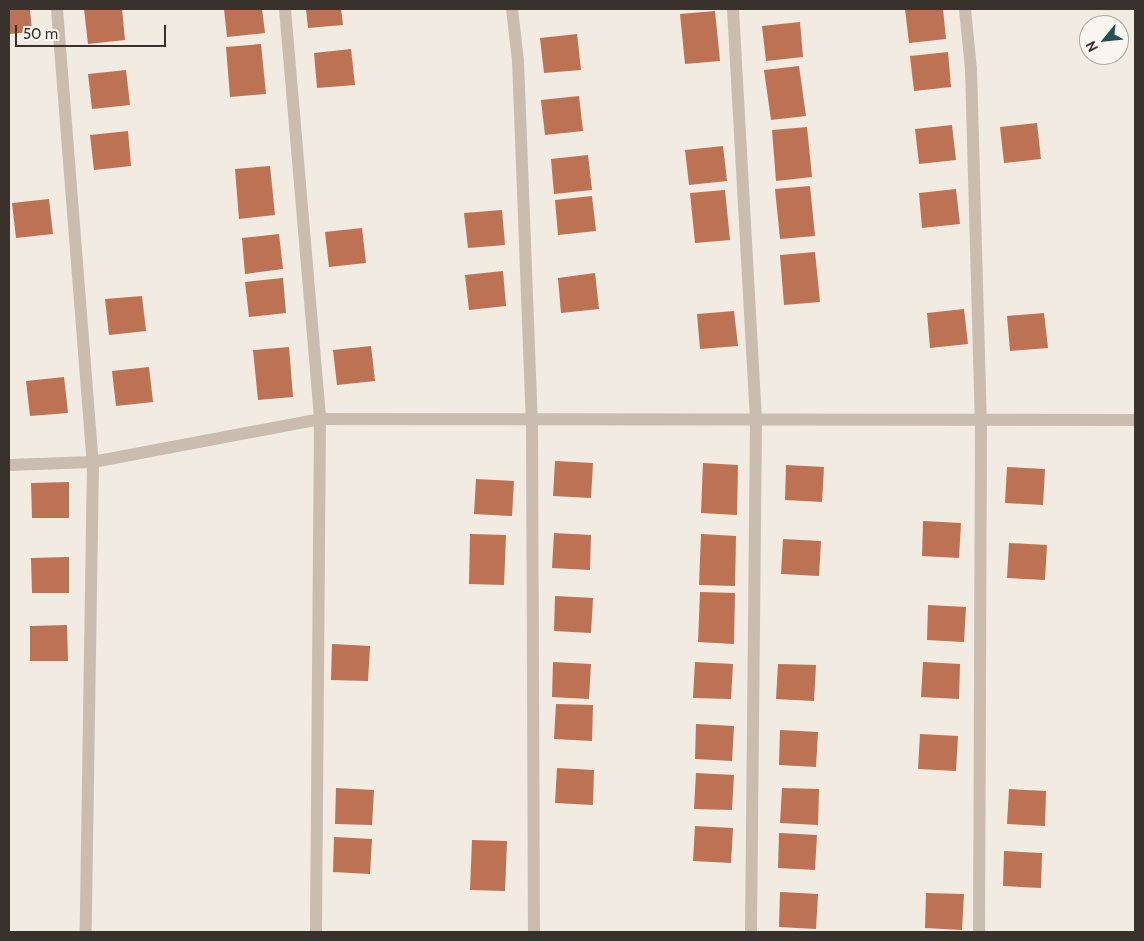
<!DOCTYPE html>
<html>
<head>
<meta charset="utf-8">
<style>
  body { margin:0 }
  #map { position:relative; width:1144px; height:941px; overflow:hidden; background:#f2ebe2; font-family:Cabin,sans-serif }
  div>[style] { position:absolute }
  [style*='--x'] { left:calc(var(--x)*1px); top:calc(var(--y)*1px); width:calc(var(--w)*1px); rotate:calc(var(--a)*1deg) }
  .building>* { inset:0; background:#be7254 }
  .street>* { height:12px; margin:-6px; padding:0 6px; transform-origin:6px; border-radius:6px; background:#cabcae }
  span { translate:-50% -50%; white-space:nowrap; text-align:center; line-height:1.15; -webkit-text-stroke:4px #faf5ee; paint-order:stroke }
  .frame { position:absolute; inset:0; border:10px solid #39312c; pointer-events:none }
  .north { position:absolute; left:1079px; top:15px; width:50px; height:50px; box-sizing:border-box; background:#faf5ee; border:1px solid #ada7a0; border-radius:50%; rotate:242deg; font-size:14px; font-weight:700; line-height:20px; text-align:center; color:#39312c }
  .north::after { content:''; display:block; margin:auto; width:18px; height:22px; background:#235358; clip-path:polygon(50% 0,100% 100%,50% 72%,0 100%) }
  .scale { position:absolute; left:15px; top:25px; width:151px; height:22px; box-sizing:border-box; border:2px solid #39312c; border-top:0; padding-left:6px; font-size:15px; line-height:18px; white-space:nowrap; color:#39312c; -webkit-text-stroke:4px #faf5ee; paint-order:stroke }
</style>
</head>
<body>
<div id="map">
  <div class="building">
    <i style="clip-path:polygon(9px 9px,30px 9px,32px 32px,9px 34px)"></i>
    <i style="clip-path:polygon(84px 9px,122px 9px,125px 40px,88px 44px)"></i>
    <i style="clip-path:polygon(224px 9px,262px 9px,265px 33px,227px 37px)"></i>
    <i style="clip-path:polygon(306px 9px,341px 9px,343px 25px,308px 28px)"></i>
    <i style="clip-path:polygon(905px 9px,943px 9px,946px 39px,909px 43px)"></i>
    <i style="clip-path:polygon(715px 11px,720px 61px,685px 64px,680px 14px)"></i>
    <i style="clip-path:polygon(800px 22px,803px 57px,766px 61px,762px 26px)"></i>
    <i style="clip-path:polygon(577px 34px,581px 70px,544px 73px,540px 38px)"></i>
    <i style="clip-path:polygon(261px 44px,266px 94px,230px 97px,226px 47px)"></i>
    <i style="clip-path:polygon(351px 49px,355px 85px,317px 88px,314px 53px)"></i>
    <i style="clip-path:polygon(948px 52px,951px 87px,914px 91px,910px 56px)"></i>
    <i style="clip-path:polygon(799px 66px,806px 116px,771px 120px,764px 70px)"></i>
    <i style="clip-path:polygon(126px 70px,130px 105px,92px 109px,88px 74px)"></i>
    <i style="clip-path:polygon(579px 96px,583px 131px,545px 135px,541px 100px)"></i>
    <i style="clip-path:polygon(1037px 123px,1041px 159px,1004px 163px,1000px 127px)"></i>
    <i style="clip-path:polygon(952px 125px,956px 160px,919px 164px,915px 129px)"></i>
    <i style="clip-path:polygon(807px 127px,812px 177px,776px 181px,772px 130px)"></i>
    <i style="clip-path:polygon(128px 131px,131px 166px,94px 170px,90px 135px)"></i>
    <i style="clip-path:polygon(723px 146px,727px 181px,689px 185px,685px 150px)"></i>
    <i style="clip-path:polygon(588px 155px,592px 190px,554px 194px,551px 159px)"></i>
    <i style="clip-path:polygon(270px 166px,275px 215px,239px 219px,235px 169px)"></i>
    <i style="clip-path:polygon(810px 186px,815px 236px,780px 239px,775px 189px)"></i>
    <i style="clip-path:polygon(956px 189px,960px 224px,922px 228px,919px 193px)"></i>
    <i style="clip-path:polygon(725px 190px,730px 240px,695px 243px,690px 193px)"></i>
    <i style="clip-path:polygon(592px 196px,596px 231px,558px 235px,555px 200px)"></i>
    <i style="clip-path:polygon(49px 199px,53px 234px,16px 238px,12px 203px)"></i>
    <i style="clip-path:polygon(502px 210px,505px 245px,468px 248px,464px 213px)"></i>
    <i style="clip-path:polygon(362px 228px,366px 263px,329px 267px,325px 232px)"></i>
    <i style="clip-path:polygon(279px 234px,283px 269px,245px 274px,242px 238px)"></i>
    <i style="clip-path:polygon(815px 252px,820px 302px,784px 305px,780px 255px)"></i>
    <i style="clip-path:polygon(503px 271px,506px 306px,469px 310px,465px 275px)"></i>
    <i style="clip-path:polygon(595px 273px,599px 309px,561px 313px,558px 278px)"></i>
    <i style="clip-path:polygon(283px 278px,286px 313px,249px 317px,245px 282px)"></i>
    <i style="clip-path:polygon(142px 296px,146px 331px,109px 335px,105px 299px)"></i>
    <i style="clip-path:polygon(964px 309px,968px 344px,930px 348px,927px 313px)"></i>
    <i style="clip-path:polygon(734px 311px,738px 346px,700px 349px,697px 314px)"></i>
    <i style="clip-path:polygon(1044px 313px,1048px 348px,1010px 351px,1007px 316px)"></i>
    <i style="clip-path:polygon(371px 346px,375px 381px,337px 385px,333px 350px)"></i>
    <i style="clip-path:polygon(289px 347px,293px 397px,258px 400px,253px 350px)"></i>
    <i style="clip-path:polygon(149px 367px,153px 402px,116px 406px,112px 371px)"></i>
    <i style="clip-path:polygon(64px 377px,68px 413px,30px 416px,26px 381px)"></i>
    <i style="clip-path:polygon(555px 461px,593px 463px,591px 498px,553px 496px)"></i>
    <i style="clip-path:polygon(703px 463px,738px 465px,737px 515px,701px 513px)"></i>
    <i style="clip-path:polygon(786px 465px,824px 467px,822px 502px,785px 500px)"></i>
    <i style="clip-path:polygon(1007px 467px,1045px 469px,1043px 505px,1005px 503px)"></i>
    <i style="clip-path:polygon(476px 479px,514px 481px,512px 516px,474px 514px)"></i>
    <i style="clip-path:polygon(69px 482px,69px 518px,32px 518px,31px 483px)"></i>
    <i style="clip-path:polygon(923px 521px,961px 523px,959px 558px,922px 556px)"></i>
    <i style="clip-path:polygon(554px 533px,591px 535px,590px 570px,552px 568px)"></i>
    <i style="clip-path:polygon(470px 534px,506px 535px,504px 585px,469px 584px)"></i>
    <i style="clip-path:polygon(701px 534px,736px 536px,735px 586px,699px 585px)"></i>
    <i style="clip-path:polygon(783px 539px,821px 541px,819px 576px,781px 574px)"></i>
    <i style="clip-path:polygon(1009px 543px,1047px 545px,1045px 580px,1007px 578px)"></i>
    <i style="clip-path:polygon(69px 557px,69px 593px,32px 593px,31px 558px)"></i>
    <i style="clip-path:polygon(700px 592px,735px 593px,734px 644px,698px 642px)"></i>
    <i style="clip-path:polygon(555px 596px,593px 598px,591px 633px,554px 631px)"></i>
    <i style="clip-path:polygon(928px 605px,966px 607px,964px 642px,927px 640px)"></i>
    <i style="clip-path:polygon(67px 625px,68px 661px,30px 661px,30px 626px)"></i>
    <i style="clip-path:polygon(332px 644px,370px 646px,368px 681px,331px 680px)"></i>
    <i style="clip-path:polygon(553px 662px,591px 664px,589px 699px,552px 697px)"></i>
    <i style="clip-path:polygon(695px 662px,733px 664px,731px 699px,693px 698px)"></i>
    <i style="clip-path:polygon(923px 662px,960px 664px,959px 699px,921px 697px)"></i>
    <i style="clip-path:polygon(778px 664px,816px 665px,814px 701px,776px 699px)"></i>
    <i style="clip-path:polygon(556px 704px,593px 705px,592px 741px,554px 739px)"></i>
    <i style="clip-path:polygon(696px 724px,734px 726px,732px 761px,695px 759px)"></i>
    <i style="clip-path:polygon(780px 730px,818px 732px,816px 767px,779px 765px)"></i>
    <i style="clip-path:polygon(920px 734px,958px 736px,956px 771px,918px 769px)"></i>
    <i style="clip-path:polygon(557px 768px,594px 770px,593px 805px,555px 803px)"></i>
    <i style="clip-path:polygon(696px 773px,734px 775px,732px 810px,694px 809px)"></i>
    <i style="clip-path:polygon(336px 788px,374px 790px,372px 825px,335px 824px)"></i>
    <i style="clip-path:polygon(782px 788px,819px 789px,818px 825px,780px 823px)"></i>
    <i style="clip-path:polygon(1009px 789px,1046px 791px,1045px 826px,1007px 824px)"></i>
    <i style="clip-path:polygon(695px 826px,733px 828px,731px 863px,693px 861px)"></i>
    <i style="clip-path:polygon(779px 833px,817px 835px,815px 870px,778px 868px)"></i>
    <i style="clip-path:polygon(334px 837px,372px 839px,370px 874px,333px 872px)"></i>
    <i style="clip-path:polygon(472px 840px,507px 841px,505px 891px,470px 890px)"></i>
    <i style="clip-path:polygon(1004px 851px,1042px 853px,1041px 888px,1003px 886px)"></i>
    <i style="clip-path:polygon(780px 892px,818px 894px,816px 929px,779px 927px)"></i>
    <i style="clip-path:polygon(926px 893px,964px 894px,962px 930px,925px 928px)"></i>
  </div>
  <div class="street">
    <i style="--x:57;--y:9;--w:454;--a:85.5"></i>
    <i style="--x:93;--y:462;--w:470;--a:90.9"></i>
    <i style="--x:285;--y:9;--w:411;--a:85.1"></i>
    <i style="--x:320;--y:419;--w:513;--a:90.45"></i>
    <i style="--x:512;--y:9;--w:52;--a:83.4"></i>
    <i style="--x:518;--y:61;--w:358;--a:87.8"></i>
    <i style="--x:532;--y:419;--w:513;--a:89.78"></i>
    <i style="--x:733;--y:9;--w:411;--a:86.8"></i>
    <i style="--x:756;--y:419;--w:513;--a:90.56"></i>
    <i style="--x:965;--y:9;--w:60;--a:84.3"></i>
    <i style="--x:971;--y:69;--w:352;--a:88.4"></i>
    <i style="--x:981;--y:421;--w:511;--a:90.22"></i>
    <i style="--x:9;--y:465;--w:84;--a:-2"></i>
    <i style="--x:93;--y:462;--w:231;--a:-10.7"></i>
    <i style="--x:320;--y:419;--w:815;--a:0.07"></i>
  </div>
  <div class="frame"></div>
  <div class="north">N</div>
  <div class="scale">50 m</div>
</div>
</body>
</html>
